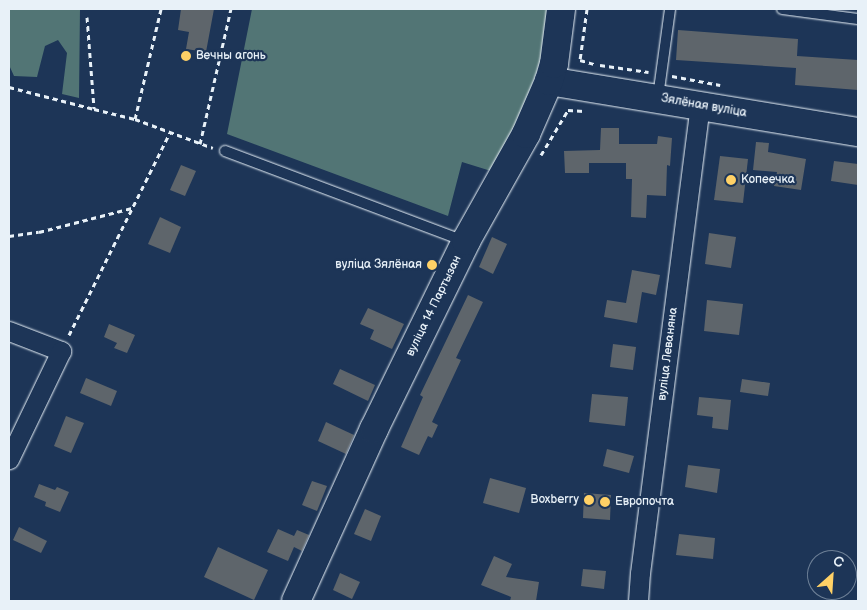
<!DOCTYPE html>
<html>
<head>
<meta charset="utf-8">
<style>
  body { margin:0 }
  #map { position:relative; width:867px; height:610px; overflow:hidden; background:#1d3557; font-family:"Balsamiq Sans",sans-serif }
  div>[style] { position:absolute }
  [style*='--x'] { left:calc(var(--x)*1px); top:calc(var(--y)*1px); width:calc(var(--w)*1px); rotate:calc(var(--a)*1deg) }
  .green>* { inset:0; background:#527575 }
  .building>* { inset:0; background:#5e656b }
  .path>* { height:3px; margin-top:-1.5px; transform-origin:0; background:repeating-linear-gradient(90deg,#e8f1f8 0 5px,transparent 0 9px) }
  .roads { filter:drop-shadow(0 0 1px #e8f1f8) drop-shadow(0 0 1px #e8f1f8) }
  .lane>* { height:10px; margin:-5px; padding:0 5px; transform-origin:5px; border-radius:5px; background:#1d3557 }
  .street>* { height:19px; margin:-9.5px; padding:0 9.5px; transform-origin:9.5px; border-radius:9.5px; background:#1d3557 }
  .secondary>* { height:28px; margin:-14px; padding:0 14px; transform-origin:14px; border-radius:14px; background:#1d3557 }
  .dots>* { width:14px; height:14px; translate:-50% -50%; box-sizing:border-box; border:2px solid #1d3557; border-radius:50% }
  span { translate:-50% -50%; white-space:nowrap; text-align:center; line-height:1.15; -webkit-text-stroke:4.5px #1d3557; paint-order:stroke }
  .poi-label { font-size:12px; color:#e8f1f8 }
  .left { translate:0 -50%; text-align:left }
  .right { translate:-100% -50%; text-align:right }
  .street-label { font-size:12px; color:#e8f1f8 }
  .frame { position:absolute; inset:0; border:10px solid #e8f1f8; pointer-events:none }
  .north { position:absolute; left:807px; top:550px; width:50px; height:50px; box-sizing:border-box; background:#1d3557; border:1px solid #6e8097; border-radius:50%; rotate:26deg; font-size:14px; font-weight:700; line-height:20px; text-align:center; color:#e8f1f8 }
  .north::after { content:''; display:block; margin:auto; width:18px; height:22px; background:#ffd166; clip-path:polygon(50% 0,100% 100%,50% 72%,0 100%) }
</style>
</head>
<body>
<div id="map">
  <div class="green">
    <i style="clip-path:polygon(9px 9px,80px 9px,79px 98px,62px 94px,67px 53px,58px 40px,45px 46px,37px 77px,14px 76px,9px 65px)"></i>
    <i style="clip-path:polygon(252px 9px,550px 9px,542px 59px,504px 157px,491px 171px,462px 162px,448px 216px,227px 134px)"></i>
  </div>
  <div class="building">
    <i style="clip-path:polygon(181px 9px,214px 9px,206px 52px,186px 49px,189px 32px,178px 30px)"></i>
    <i style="clip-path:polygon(678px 30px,798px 39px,797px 56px,858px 60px,858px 90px,795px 85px,796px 68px,676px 60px)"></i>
    <i style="clip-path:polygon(601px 128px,619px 128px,619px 144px,657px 144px,658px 136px,672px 138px,670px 166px,667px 165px,666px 196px,647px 195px,646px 218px,631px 217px,632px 179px,626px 179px,626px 163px,589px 163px,589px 173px,565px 173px,564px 151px,600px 150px)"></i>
    <i style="clip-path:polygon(756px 142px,769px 143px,768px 152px,806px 159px,801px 190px,774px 186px,777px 172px,753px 170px)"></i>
    <i style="clip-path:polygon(720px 156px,748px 159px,743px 203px,714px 200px)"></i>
    <i style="clip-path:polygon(834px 161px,858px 164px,858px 185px,831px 181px)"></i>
    <i style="clip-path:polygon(181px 165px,196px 171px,185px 196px,170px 190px)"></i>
    <i style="clip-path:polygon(160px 217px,181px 227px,170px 253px,148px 244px)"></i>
    <i style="clip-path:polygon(709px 233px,736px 237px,731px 268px,705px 264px)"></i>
    <i style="clip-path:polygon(492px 237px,507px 244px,493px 274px,479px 267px)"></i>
    <i style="clip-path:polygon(632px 270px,660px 275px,656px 295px,642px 292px,637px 323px,604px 317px,607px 300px,626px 303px)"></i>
    <i style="clip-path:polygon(468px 295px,483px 302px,456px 358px,461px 360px,432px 422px,438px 425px,432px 438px,428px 436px,419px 455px,401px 447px,423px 397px,420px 395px)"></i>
    <i style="clip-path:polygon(707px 300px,743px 304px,739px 335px,704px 331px)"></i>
    <i style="clip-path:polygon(368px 308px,404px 324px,392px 349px,370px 339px,374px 330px,360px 324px)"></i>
    <i style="clip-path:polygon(109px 324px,135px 335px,127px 353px,114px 348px,117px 343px,104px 337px)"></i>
    <i style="clip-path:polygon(613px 344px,636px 347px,633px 370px,610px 367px)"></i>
    <i style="clip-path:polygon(340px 369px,375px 385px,368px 401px,333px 384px)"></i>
    <i style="clip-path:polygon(86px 378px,117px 391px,111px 406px,80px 393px)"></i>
    <i style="clip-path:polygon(742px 379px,770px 383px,768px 396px,740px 392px)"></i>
    <i style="clip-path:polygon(592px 394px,628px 397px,625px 426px,589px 422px)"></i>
    <i style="clip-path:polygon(699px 397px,731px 400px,728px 430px,712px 428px,713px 417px,697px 415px)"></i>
    <i style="clip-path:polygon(66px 416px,84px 423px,71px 453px,54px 446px)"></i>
    <i style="clip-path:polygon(326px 422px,354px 435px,346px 454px,318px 441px)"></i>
    <i style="clip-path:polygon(607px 449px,634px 456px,629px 473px,603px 466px)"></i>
    <i style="clip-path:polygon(688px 465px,720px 469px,717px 493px,685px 487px)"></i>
    <i style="clip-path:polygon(490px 478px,526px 488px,519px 513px,483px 503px)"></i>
    <i style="clip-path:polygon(312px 481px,327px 486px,317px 511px,302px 505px)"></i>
    <i style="clip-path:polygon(39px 484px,55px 490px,57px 487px,69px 492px,60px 512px,45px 506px,46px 502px,34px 497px)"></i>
    <i style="clip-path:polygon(584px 493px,611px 495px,610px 520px,583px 518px)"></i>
    <i style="clip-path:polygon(365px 509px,381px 516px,371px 541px,354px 534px)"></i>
    <i style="clip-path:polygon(19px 527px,47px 541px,41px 553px,13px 540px)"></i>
    <i style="clip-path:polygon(278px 529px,294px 536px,297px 530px,309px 535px,302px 551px,294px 547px,288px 561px,267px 552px)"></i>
    <i style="clip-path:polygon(679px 534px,715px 538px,713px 559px,676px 555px)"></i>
    <i style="clip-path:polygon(218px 547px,268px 570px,254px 600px,204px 577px)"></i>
    <i style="clip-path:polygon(494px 556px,512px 564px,506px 577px,539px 582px,536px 601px,510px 601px,511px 597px,481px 585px)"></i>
    <i style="clip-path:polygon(583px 569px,606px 571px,604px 589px,581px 586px)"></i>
    <i style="clip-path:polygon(340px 573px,360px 582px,352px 599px,333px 590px)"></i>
  </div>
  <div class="path">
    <i style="--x:587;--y:9;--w:51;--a:97.8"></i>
    <i style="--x:580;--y:60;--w:15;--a:16"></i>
    <i style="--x:87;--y:17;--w:92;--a:85.6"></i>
    <i style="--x:94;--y:109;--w:42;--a:13.7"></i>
    <i style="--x:135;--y:119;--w:83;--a:20.4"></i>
    <i style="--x:600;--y:65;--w:49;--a:8.3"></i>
    <i style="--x:672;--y:76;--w:49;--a:10.6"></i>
    <i style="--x:9;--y:87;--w:88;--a:14.5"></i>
    <i style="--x:135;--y:119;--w:113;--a:-76.7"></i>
    <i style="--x:200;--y:144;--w:139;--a:-77.1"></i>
    <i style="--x:541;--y:155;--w:52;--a:-59"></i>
    <i style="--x:568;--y:110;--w:16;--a:4"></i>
    <i style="--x:9;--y:236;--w:30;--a:-8"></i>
    <i style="--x:39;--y:232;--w:96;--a:-14.5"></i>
    <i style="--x:69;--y:335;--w:227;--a:-63.5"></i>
  </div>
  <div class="roads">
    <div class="lane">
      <i style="--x:782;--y:9;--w:77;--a:7.5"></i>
      <i style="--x:658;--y:97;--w:89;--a:-82.2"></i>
      <i style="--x:225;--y:151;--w:256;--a:20.6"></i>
    </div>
    <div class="street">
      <i style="--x:9;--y:331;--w:56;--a:21"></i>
      <i style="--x:61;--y:351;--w:120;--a:115.7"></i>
      <i style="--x:638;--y:601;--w:28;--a:-86"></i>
      <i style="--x:640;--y:573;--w:471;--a:-82.7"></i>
    </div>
    <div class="secondary">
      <i style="--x:549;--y:81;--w:313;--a:9.4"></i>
      <i style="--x:296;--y:601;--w:189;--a:-65.6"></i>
      <i style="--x:374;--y:429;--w:209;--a:-63.9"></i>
      <i style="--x:466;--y:241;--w:123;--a:-60.7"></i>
      <i style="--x:526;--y:134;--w:58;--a:-66.5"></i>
      <i style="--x:549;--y:81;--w:18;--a:-74"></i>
      <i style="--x:554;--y:64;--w:55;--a:-82.7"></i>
    </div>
  </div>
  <div class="dots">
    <i style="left:186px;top:56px;background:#ffd166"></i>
    <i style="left:731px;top:180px;background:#ffd166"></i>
    <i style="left:432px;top:265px;background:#ffd166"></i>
    <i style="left:589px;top:500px;background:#ffd166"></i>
    <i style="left:605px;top:502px;background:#ffd166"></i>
  </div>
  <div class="poi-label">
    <span class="left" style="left:196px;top:56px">Вечны агонь</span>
    <span class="left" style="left:741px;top:180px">Копеечка</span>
    <span class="right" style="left:422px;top:265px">вуліца Зялёная</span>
    <span class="right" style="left:579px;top:500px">Boxberry</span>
    <span class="left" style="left:615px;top:502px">Европочта</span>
  </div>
  <div class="street-label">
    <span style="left:704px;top:106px;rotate:10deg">Зялёная вуліца</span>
    <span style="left:434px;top:306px;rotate:-64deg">вуліца 14 Партызан</span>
    <span style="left:668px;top:354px;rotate:-83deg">вуліца Леваняна</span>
  </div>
  <div class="frame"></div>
  <div class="north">С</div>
</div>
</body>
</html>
